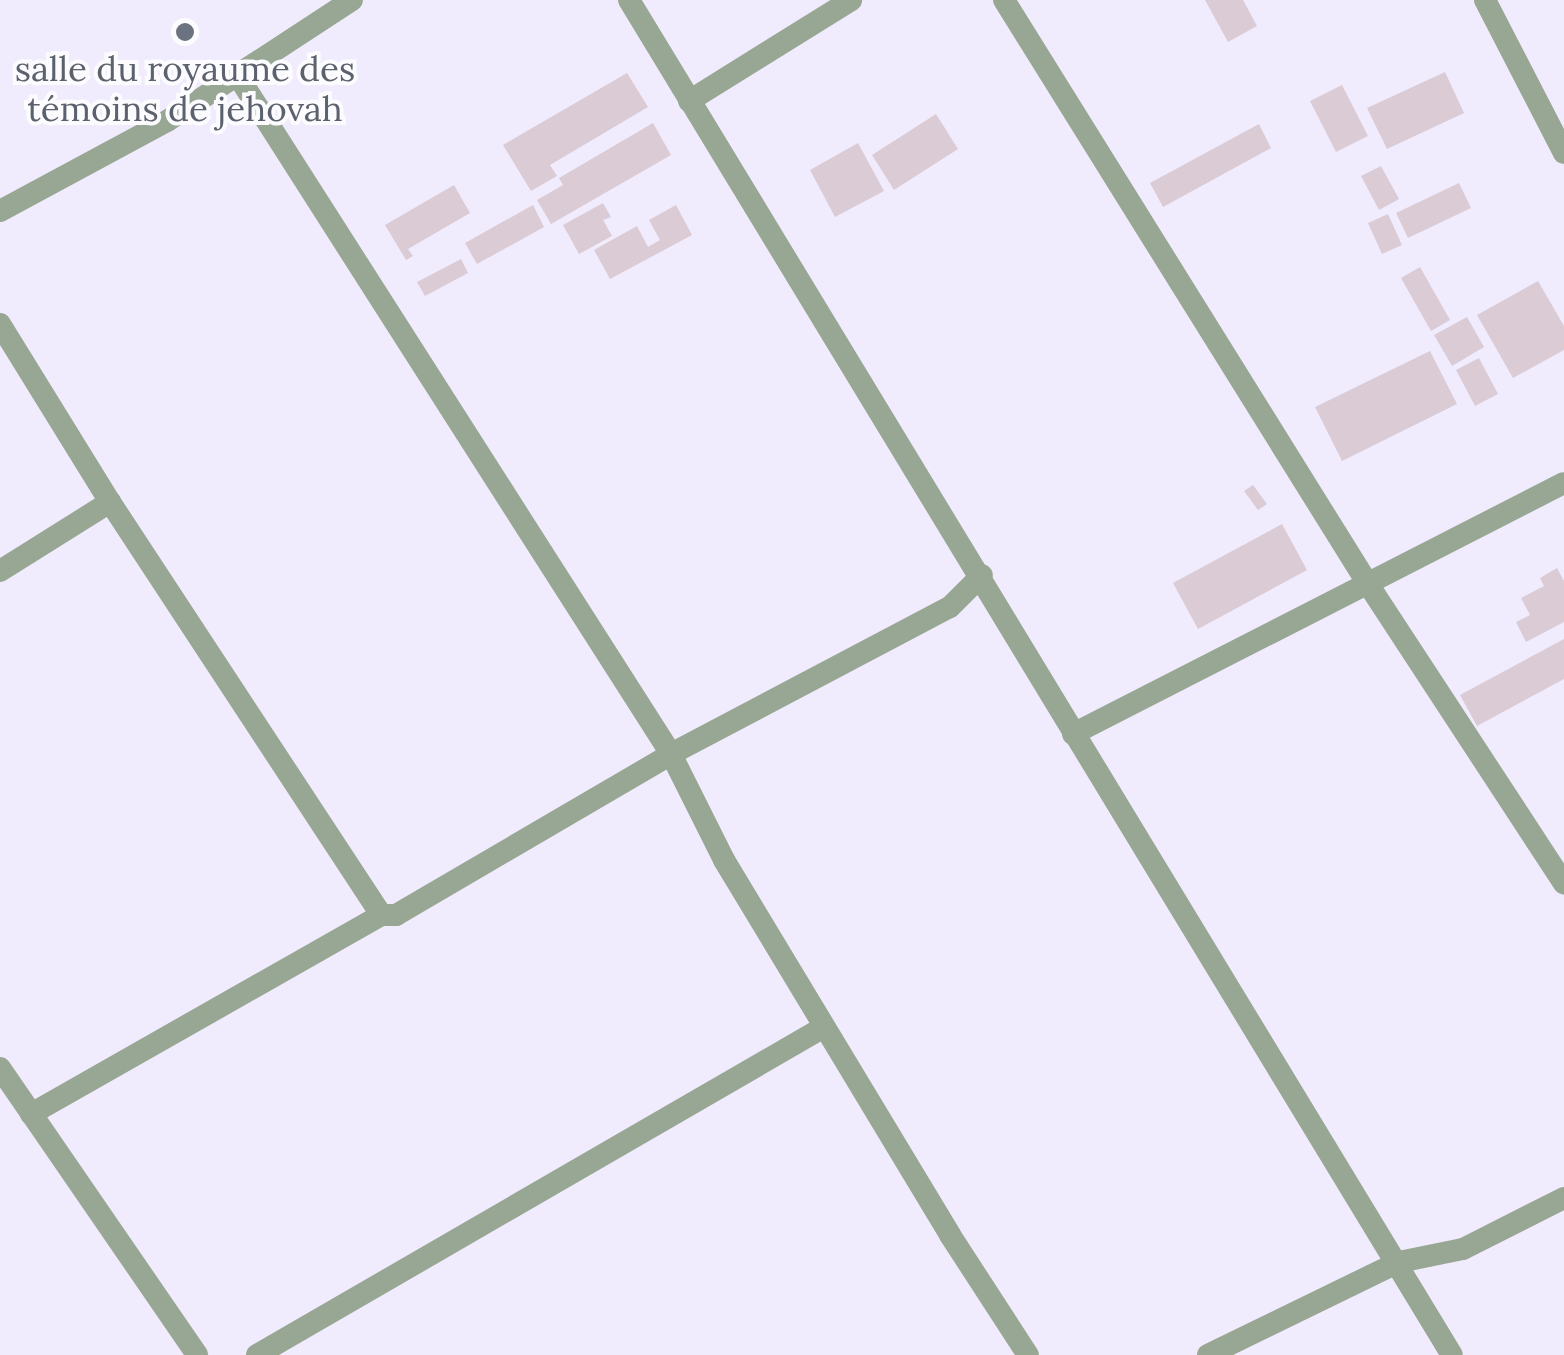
<!DOCTYPE html>
<html>
<head>
<meta charset="utf-8">
<style>
  body { margin:0 }
  #map { position:relative; width:1564px; height:1355px; overflow:hidden; background:#f0ecfd; font-family:Lora,serif }
  div>[style] { position:absolute }
  [style*='--x'] { left:calc(var(--x)*1px); top:calc(var(--y)*1px); width:calc(var(--w)*1px); rotate:calc(var(--a)*1deg) }
  .building>* { inset:0; background:#dacbd5 }
  .minor>* { height:22px; margin:-11px; padding:0 11px; transform-origin:11px; border-radius:11px; background:#98a694 }
  .dots>* { width:28px; height:28px; translate:-50% -50%; box-sizing:border-box; border:5px solid #fcfcff; border-radius:50% }
  span { translate:-50% -50%; white-space:nowrap; text-align:center; line-height:1.15; -webkit-text-stroke:8px #fcfcff; paint-order:stroke }
  .worship-label { font-size:35px; color:#5b616d }
</style>
</head>
<body>
<div id="map">
  <div class="building">
    <i style="clip-path:polygon(1205px 0,1243px 0,1257px 26px,1228px 42px)"></i>
    <i style="clip-path:polygon(1445px 72px,1464px 113px,1387px 149px,1367px 108px)"></i>
    <i style="clip-path:polygon(627px 73px,648px 107px,550px 165px,557px 176px,531px 191px,503px 145px)"></i>
    <i style="clip-path:polygon(1342px 85px,1368px 136px,1336px 152px,1310px 101px)"></i>
    <i style="clip-path:polygon(936px 114px,958px 149px,894px 190px,872px 155px)"></i>
    <i style="clip-path:polygon(653px 123px,671px 155px,551px 224px,537px 200px,563px 185px,559px 178px)"></i>
    <i style="clip-path:polygon(1259px 124px,1271px 148px,1163px 207px,1150px 183px)"></i>
    <i style="clip-path:polygon(858px 143px,884px 191px,835px 217px,810px 170px)"></i>
    <i style="clip-path:polygon(1381px 166px,1399px 199px,1379px 210px,1361px 176px)"></i>
    <i style="clip-path:polygon(1459px 183px,1471px 208px,1408px 238px,1396px 213px)"></i>
    <i style="clip-path:polygon(454px 185px,470px 213px,408px 249px,413px 256px,406px 260px,385px 225px)"></i>
    <i style="clip-path:polygon(603px 203px,611px 217px,603px 220px,612px 236px,579px 254px,563px 225px)"></i>
    <i style="clip-path:polygon(533px 205px,544px 227px,477px 264px,465px 243px)"></i>
    <i style="clip-path:polygon(676px 205px,692px 235px,610px 279px,594px 250px,637px 226px,648px 247px,660px 240px,649px 220px)"></i>
    <i style="clip-path:polygon(1388px 214px,1402px 245px,1382px 254px,1368px 223px)"></i>
    <i style="clip-path:polygon(461px 259px,468px 273px,425px 296px,417px 282px)"></i>
    <i style="clip-path:polygon(1420px 267px,1450px 320px,1431px 331px,1401px 278px)"></i>
    <i style="clip-path:polygon(1538px 281px,1564px 326px,1564px 350px,1513px 378px,1477px 315px)"></i>
    <i style="clip-path:polygon(1467px 317px,1484px 347px,1452px 366px,1434px 335px)"></i>
    <i style="clip-path:polygon(1430px 351px,1457px 404px,1342px 461px,1315px 407px)"></i>
    <i style="clip-path:polygon(1479px 358px,1498px 394px,1475px 406px,1456px 370px)"></i>
    <i style="clip-path:polygon(1253px 485px,1267px 504px,1258px 510px,1244px 491px)"></i>
    <i style="clip-path:polygon(1282px 524px,1307px 570px,1198px 629px,1173px 583px)"></i>
    <i style="clip-path:polygon(1557px 568px,1564px 581px,1564px 622px,1526px 642px,1516px 622px,1530px 615px,1521px 598px,1544px 586px,1540px 578px)"></i>
    <i style="clip-path:polygon(1564px 639px,1564px 679px,1477px 726px,1460px 695px)"></i>
  </div>
  <div class="minor">
    <i style="--x:629;--y:0;--w:1585;--a:58.73"></i>
    <i style="--x:1004;--y:0;--w:688;--a:58.07"></i>
    <i style="--x:1368;--y:584;--w:358;--a:56.8"></i>
    <i style="--x:1485;--y:0;--w:172;--a:62.7"></i>
    <i style="--x:236;--y:73;--w:808;--a:57.43"></i>
    <i style="--x:671;--y:754;--w:119;--a:63.4"></i>
    <i style="--x:724;--y:860;--w:438;--a:58.9"></i>
    <i style="--x:950;--y:1235;--w:143;--a:57"></i>
    <i style="--x:689;--y:101;--w:191;--a:-31.9"></i>
    <i style="--x:0;--y:211;--w:190;--a:-28.3"></i>
    <i style="--x:167;--y:121;--w:221;--a:-33.2"></i>
    <i style="--x:0;--y:324;--w:209;--a:58.3"></i>
    <i style="--x:110;--y:502;--w:494;--a:56.7"></i>
    <i style="--x:0;--y:571;--w:130;--a:-32.1"></i>
    <i style="--x:1073;--y:734;--w:551;--a:-27.08"></i>
    <i style="--x:0;--y:1068;--w:348;--a:55.5"></i>
    <i style="--x:31;--y:1114;--w:403;--a:-29.6"></i>
    <i style="--x:381;--y:915;--w:15;--a:0"></i>
    <i style="--x:396;--y:915;--w:319;--a:-30.3"></i>
    <i style="--x:671;--y:754;--w:315;--a:-27.8"></i>
    <i style="--x:950;--y:607;--w:45;--a:-45"></i>
    <i style="--x:257;--y:1355;--w:655;--a:-30.05"></i>
    <i style="--x:1208;--y:1355;--w:212;--a:-26"></i>
    <i style="--x:1399;--y:1262;--w:65;--a:-11.5"></i>
    <i style="--x:1463;--y:1249;--w:113;--a:-26.8"></i>
  </div>
  <div class="dots">
    <i style="left:185px;top:32px;background:#6b7280"></i>
  </div>
  <div class="worship-label">
    <span style="left:185px;top:89px">salle du royaume des<br>témoins de jehovah</span>
  </div>
</div>
</body>
</html>
